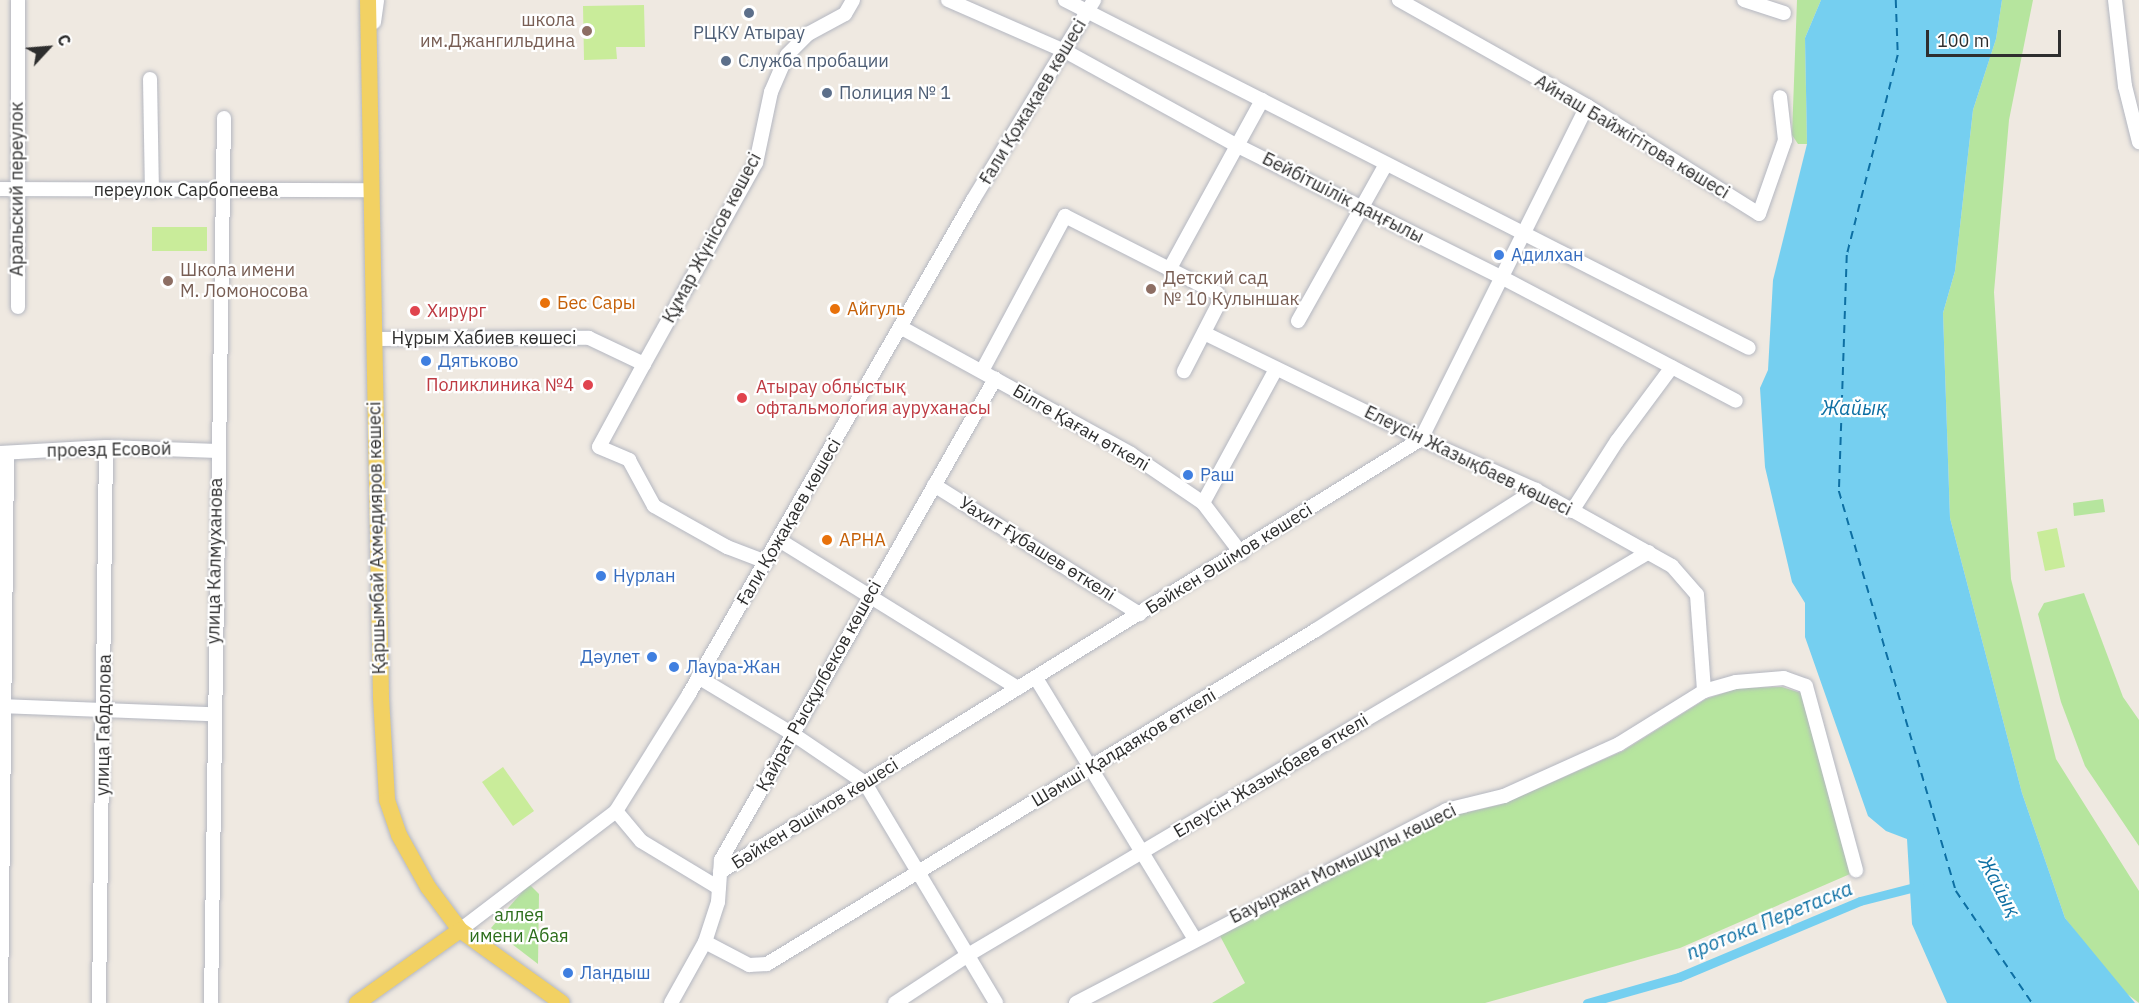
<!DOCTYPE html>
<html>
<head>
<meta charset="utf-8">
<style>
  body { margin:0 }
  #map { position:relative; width:2139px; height:1003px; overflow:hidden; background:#efe9e1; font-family:"IBM Plex Sans",sans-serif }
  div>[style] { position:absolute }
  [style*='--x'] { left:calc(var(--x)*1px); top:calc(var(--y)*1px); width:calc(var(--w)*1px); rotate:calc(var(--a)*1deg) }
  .green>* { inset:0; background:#b6e59e }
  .pitch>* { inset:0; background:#c9ec9a }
  .water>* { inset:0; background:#75cff0 }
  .canal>* { height:9px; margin:-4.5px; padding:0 4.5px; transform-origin:4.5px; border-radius:4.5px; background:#75cff0 }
  .ferry>* { height:1.5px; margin-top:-0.75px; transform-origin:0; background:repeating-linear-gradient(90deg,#0d6fa3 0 8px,transparent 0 14px) }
  .roads { filter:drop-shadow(0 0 2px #b4b7c1) drop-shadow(0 0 2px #b4b7c1) }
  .minor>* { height:14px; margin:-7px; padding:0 7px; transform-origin:7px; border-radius:7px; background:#fff }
  .major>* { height:16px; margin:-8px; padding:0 8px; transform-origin:8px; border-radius:8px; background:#f2d163 }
  .dots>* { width:16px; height:16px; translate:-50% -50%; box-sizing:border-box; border:3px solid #fff; border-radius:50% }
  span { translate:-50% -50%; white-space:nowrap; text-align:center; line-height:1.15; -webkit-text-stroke:4.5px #fff; paint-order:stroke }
  .education-label { font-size:18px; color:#785e54 }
  .right { translate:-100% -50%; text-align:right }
  .left { translate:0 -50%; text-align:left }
  .service-label { font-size:18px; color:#4e5e75 }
  .street-label { font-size:18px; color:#2e2e2e }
  .shop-label { font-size:18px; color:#366cbe }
  .food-label { font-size:18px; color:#c56008 }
  .health-label { font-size:18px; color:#be3a42 }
  .park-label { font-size:18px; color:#2c6e1b }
  .water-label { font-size:20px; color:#0d6fa3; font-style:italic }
  .north { position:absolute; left:18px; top:18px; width:60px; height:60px; -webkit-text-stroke:4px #fff; paint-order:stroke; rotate:64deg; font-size:16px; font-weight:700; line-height:24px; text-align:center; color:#2e2e2e }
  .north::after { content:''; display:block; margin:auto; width:21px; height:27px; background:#2e2e2e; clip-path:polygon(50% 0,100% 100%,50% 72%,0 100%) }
  .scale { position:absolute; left:1926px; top:30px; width:135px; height:27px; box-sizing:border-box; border:3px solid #2e2e2e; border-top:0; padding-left:8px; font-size:18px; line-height:21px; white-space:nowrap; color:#2e2e2e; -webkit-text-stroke:4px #fff; paint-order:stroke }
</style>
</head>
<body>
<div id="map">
  <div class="green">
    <i style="clip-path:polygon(1797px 0,1821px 0,1805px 38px,1807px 144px,1798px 144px,1792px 135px)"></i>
    <i style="clip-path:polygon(2002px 0,2033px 0,2009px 120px,1994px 292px,2011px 579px,2056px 759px,2139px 891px,2139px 1003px,2118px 987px,2065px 918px,2022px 793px,1950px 518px,1943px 313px,1955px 271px,1973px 110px,1996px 39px)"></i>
    <i style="clip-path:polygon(2103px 499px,2105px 512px,2074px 516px,2073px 503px)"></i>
    <i style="clip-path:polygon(2084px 593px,2123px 697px,2139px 720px,2139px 846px,2085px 766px,2061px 702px,2038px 614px,2044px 603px)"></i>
    <i style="clip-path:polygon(1782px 687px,1801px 693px,1850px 874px,1680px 948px,1485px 1003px,1212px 1003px,1245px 983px,1219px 934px,1456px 815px,1503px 804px,1623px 751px,1706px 699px,1739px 688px)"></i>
    <i style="clip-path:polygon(529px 884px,539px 894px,538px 964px,491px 928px)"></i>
  </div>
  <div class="pitch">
    <i style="clip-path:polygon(644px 5px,645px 47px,616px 47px,617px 59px,584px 60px,583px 6px)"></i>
    <i style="clip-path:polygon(152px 227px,207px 227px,207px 251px,152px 251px)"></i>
    <i style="clip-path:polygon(2057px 528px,2065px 567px,2045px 571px,2037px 532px)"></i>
    <i style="clip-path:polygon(503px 767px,534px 811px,513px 826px,482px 782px)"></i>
  </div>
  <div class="water">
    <i style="clip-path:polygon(1821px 0,2002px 0,1996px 39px,1973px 110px,1955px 271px,1943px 313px,1950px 518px,2022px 793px,2065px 918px,2135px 1003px,1947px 1003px,1912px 924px,1907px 839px,1886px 831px,1868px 816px,1805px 637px,1805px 603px,1792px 582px,1765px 467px,1760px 388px,1768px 370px,1773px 280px,1807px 144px,1805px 38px)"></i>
  </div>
  <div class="canal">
    <i style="--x:1587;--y:1003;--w:96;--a:-15.8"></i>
    <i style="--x:1679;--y:977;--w:196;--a:-22.8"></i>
    <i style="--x:1860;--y:901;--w:61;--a:-14.3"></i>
  </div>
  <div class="ferry">
    <i style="--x:1896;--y:0;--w:55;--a:87.9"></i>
    <i style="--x:1898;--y:55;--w:206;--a:104.3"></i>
    <i style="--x:1847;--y:255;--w:236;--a:91.9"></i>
    <i style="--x:1839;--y:491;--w:417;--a:73.7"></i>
    <i style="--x:1956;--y:891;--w:135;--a:55.8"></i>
  </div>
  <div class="roads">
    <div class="minor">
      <i style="--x:948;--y:0;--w:128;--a:23.6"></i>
      <i style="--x:1065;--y:51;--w:197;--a:28.8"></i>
      <i style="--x:1238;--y:146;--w:296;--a:26.5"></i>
      <i style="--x:1503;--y:278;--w:263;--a:27.8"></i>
      <i style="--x:1065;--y:0;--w:767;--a:26.97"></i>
      <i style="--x:1399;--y:0;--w:216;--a:29.4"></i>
      <i style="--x:1587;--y:106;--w:203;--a:32.1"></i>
      <i style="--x:1759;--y:214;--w:78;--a:-70.6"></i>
      <i style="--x:1785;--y:140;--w:43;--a:-96.6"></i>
      <i style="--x:1744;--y:0;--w:42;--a:18"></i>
      <i style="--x:2115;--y:0;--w:87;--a:83.4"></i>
      <i style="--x:2125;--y:86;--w:58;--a:76"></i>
      <i style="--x:374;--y:22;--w:22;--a:-82"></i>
      <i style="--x:150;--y:79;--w:112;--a:89"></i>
      <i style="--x:0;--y:189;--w:371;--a:0.2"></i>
      <i style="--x:1169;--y:270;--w:194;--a:-61.3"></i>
      <i style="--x:18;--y:307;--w:307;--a:-90"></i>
      <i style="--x:1298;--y:321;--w:180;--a:-60.7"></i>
      <i style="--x:902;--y:328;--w:261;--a:28.8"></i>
      <i style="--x:1131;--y:454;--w:87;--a:34.2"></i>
      <i style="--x:1203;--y:503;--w:63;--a:52.8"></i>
      <i style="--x:1204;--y:333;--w:242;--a:26"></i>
      <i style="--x:1421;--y:439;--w:126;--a:23.9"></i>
      <i style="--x:1536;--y:490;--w:156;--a:29.2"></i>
      <i style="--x:1672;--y:566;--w:38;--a:49"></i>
      <i style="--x:1697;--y:595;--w:96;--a:85.8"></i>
      <i style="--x:374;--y:339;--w:215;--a:-0.3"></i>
      <i style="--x:589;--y:338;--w:61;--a:25.3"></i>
      <i style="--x:644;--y:364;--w:94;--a:118.5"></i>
      <i style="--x:599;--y:447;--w:33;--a:23"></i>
      <i style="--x:629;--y:460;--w:52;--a:61.5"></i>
      <i style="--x:654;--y:506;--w:84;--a:29.3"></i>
      <i style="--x:727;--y:547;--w:42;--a:21"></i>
      <i style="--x:644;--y:364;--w:230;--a:-60.9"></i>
      <i style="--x:756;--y:163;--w:73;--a:-78.1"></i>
      <i style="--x:771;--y:92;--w:40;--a:-66.6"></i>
      <i style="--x:787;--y:55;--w:30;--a:-45"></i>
      <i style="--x:808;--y:34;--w:42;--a:-28.4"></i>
      <i style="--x:845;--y:14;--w:16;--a:-60"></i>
      <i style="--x:982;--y:371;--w:176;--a:-61.8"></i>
      <i style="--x:1065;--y:216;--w:170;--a:26.9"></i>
      <i style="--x:1217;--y:293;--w:9;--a:69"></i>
      <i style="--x:1220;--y:301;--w:79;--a:117.2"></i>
      <i style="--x:0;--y:453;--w:106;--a:-3.2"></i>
      <i style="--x:106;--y:447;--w:112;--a:2"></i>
      <i style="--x:934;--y:485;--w:243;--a:32.1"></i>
      <i style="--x:1203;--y:503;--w:153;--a:-61.4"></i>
      <i style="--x:1572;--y:511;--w:83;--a:-57.3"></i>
      <i style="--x:1617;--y:441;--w:92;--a:-53.4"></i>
      <i style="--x:779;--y:540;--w:281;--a:31.8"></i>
      <i style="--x:698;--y:677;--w:111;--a:31"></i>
      <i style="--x:793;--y:734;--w:87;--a:34.2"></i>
      <i style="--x:865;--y:783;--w:256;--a:59.2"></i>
      <i style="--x:1036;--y:678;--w:306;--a:58.7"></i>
      <i style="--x:0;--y:706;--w:212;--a:2.2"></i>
      <i style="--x:616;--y:811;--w:39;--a:50"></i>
      <i style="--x:641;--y:841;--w:91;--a:31.1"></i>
      <i style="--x:720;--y:872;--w:824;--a:-31.7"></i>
      <i style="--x:1421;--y:439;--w:372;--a:-63.5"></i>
      <i style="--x:460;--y:930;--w:196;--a:-37.3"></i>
      <i style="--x:616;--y:811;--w:138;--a:-58"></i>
      <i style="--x:689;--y:694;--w:570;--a:-60.11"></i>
      <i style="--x:973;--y:200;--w:234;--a:-58.8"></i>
      <i style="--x:705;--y:942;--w:50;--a:27.6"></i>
      <i style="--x:749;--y:965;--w:18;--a:-3"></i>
      <i style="--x:767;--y:964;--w:643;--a:-31.32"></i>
      <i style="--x:1316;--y:630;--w:261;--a:-32.5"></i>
      <i style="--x:1;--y:1003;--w:550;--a:-89.37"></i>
      <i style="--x:99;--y:1003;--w:556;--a:-89.28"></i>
      <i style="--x:211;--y:1003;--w:885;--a:-89.16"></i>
      <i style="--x:671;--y:1003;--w:70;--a:-60.9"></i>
      <i style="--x:705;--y:942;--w:42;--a:-72"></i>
      <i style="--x:718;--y:902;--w:42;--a:-85.9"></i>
      <i style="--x:721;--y:860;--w:554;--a:-60.33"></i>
      <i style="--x:895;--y:1003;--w:87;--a:-33.3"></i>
      <i style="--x:968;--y:955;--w:791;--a:-30.62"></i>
      <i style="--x:1076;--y:1003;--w:417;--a:-27.5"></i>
      <i style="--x:1446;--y:810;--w:60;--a:-13.6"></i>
      <i style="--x:1504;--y:796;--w:126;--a:-24.3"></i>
      <i style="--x:1619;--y:744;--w:100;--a:-31.9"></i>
      <i style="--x:1704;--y:691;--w:33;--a:-16"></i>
      <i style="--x:1736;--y:682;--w:48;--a:-4.8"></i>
      <i style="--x:1784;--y:678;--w:23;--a:20"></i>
      <i style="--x:1806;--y:686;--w:191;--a:74.8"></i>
    </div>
    <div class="major">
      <i style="--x:368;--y:0;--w:698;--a:88.93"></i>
      <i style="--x:381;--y:698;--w:102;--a:86.6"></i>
      <i style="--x:387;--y:800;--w:37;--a:71"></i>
      <i style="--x:399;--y:835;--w:60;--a:60.9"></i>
      <i style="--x:428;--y:887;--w:54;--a:53.3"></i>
      <i style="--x:460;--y:930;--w:125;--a:35.6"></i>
      <i style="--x:357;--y:1003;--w:126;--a:-35.3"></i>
    </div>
  </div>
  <div class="dots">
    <i style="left:749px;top:13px;background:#5c6f8a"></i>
    <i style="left:587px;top:31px;background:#8d6e63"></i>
    <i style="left:726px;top:61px;background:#5c6f8a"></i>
    <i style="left:827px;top:93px;background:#5c6f8a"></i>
    <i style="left:1499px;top:255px;background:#3f7fe0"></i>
    <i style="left:168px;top:281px;background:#8d6e63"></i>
    <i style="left:1151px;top:289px;background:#8d6e63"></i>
    <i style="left:545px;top:303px;background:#e8710a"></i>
    <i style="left:835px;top:309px;background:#e8710a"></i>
    <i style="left:415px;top:311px;background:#e0444e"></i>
    <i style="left:426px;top:361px;background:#3f7fe0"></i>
    <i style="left:588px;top:385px;background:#e0444e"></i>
    <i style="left:742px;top:398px;background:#e0444e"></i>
    <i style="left:1188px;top:475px;background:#3f7fe0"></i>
    <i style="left:827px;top:540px;background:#e8710a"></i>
    <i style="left:601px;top:576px;background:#3f7fe0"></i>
    <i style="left:652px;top:657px;background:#3f7fe0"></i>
    <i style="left:674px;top:667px;background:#3f7fe0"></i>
    <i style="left:568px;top:973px;background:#3f7fe0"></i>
  </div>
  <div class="education-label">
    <span class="right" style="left:575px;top:31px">школа<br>им.Джангильдина</span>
    <span class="left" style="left:180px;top:281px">Школа имени<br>М. Ломоносова</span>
    <span class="left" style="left:1163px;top:289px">Детский сад<br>№ 10 Кулыншак</span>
  </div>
  <div class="service-label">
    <span style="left:749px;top:33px">РЦКУ Атырау</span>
    <span class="left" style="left:738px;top:61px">Служба пробации</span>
    <span class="left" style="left:839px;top:93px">Полиция № 1</span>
  </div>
  <div class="street-label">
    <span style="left:1033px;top:102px;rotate:-59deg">Ғали Қожақаев көшесі</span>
    <span style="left:1632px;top:137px;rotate:31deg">Айнаш Байжігітова көшесі</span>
    <span style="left:17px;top:189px;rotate:-90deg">Аральский переулок</span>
    <span style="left:186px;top:190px">переулок Сарбопеева</span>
    <span style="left:1343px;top:198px;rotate:27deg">Бейбітшілік даңғылы</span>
    <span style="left:712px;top:238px;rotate:-62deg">Құмар Жүнісов көшесі</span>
    <span style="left:484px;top:338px">Нұрым Хабиев көшесі</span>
    <span style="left:1081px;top:428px;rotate:30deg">Білге Қаған өткелі</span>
    <span style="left:109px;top:450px;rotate:-1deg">проезд Есовой</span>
    <span style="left:1468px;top:461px;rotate:26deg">Елеусін Жазықбаев көшесі</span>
    <span style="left:789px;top:522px;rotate:-60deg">Ғали Қожақаев көшесі</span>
    <span style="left:377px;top:538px;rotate:-91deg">Қаршымбай Ахмедияров көшесі</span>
    <span style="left:1037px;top:549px;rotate:32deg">Уахит Ғұбашев өткелі</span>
    <span style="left:1229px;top:559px;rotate:-32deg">Бәйкен Әшімов көшесі</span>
    <span style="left:215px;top:561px;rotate:-89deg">улица Калмуханова</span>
    <span style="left:819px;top:686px;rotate:-61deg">Қайрат Рысқұлбеков көшесі</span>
    <span style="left:104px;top:725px;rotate:-89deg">улица Габдолова</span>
    <span style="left:1124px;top:748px;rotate:-31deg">Шәмші Қалдаяқов өткелі</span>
    <span style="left:1271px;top:776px;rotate:-31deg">Елеусін Жазықбаев өткелі</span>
    <span style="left:815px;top:814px;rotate:-32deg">Бәйкен Әшімов көшесі</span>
    <span style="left:1343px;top:864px;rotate:-26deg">Бауыржан Момышұлы көшесі</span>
  </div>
  <div class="shop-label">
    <span class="left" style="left:1511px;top:255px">Адилхан</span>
    <span class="left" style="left:438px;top:361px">Дятьково</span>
    <span class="left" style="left:1200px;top:475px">Раш</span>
    <span class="left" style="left:613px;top:576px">Нурлан</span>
    <span class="right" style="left:640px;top:657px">Дәулет</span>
    <span class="left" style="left:686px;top:667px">Лаура-Жан</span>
    <span class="left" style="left:580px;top:973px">Ландыш</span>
  </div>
  <div class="food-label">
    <span class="left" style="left:557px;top:303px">Бес Сары</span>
    <span class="left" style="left:847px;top:309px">Айгуль</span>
    <span class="left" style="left:839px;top:540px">АРНА</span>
  </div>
  <div class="health-label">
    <span class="left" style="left:427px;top:311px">Хирург</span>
    <span class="right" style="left:574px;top:385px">Поликлиника №4</span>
    <span class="left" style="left:756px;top:398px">Атырау облыстық<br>офтальмология ауруханасы</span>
  </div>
  <div class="park-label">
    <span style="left:519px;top:926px">аллея<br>имени Абая</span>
  </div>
  <div class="water-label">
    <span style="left:1854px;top:407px">Жайық</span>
    <span style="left:2000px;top:886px;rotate:62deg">Жайық</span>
    <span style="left:1769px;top:920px;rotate:-22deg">протока Перетаска</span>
  </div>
  <div class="north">С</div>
  <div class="scale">100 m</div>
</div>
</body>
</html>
